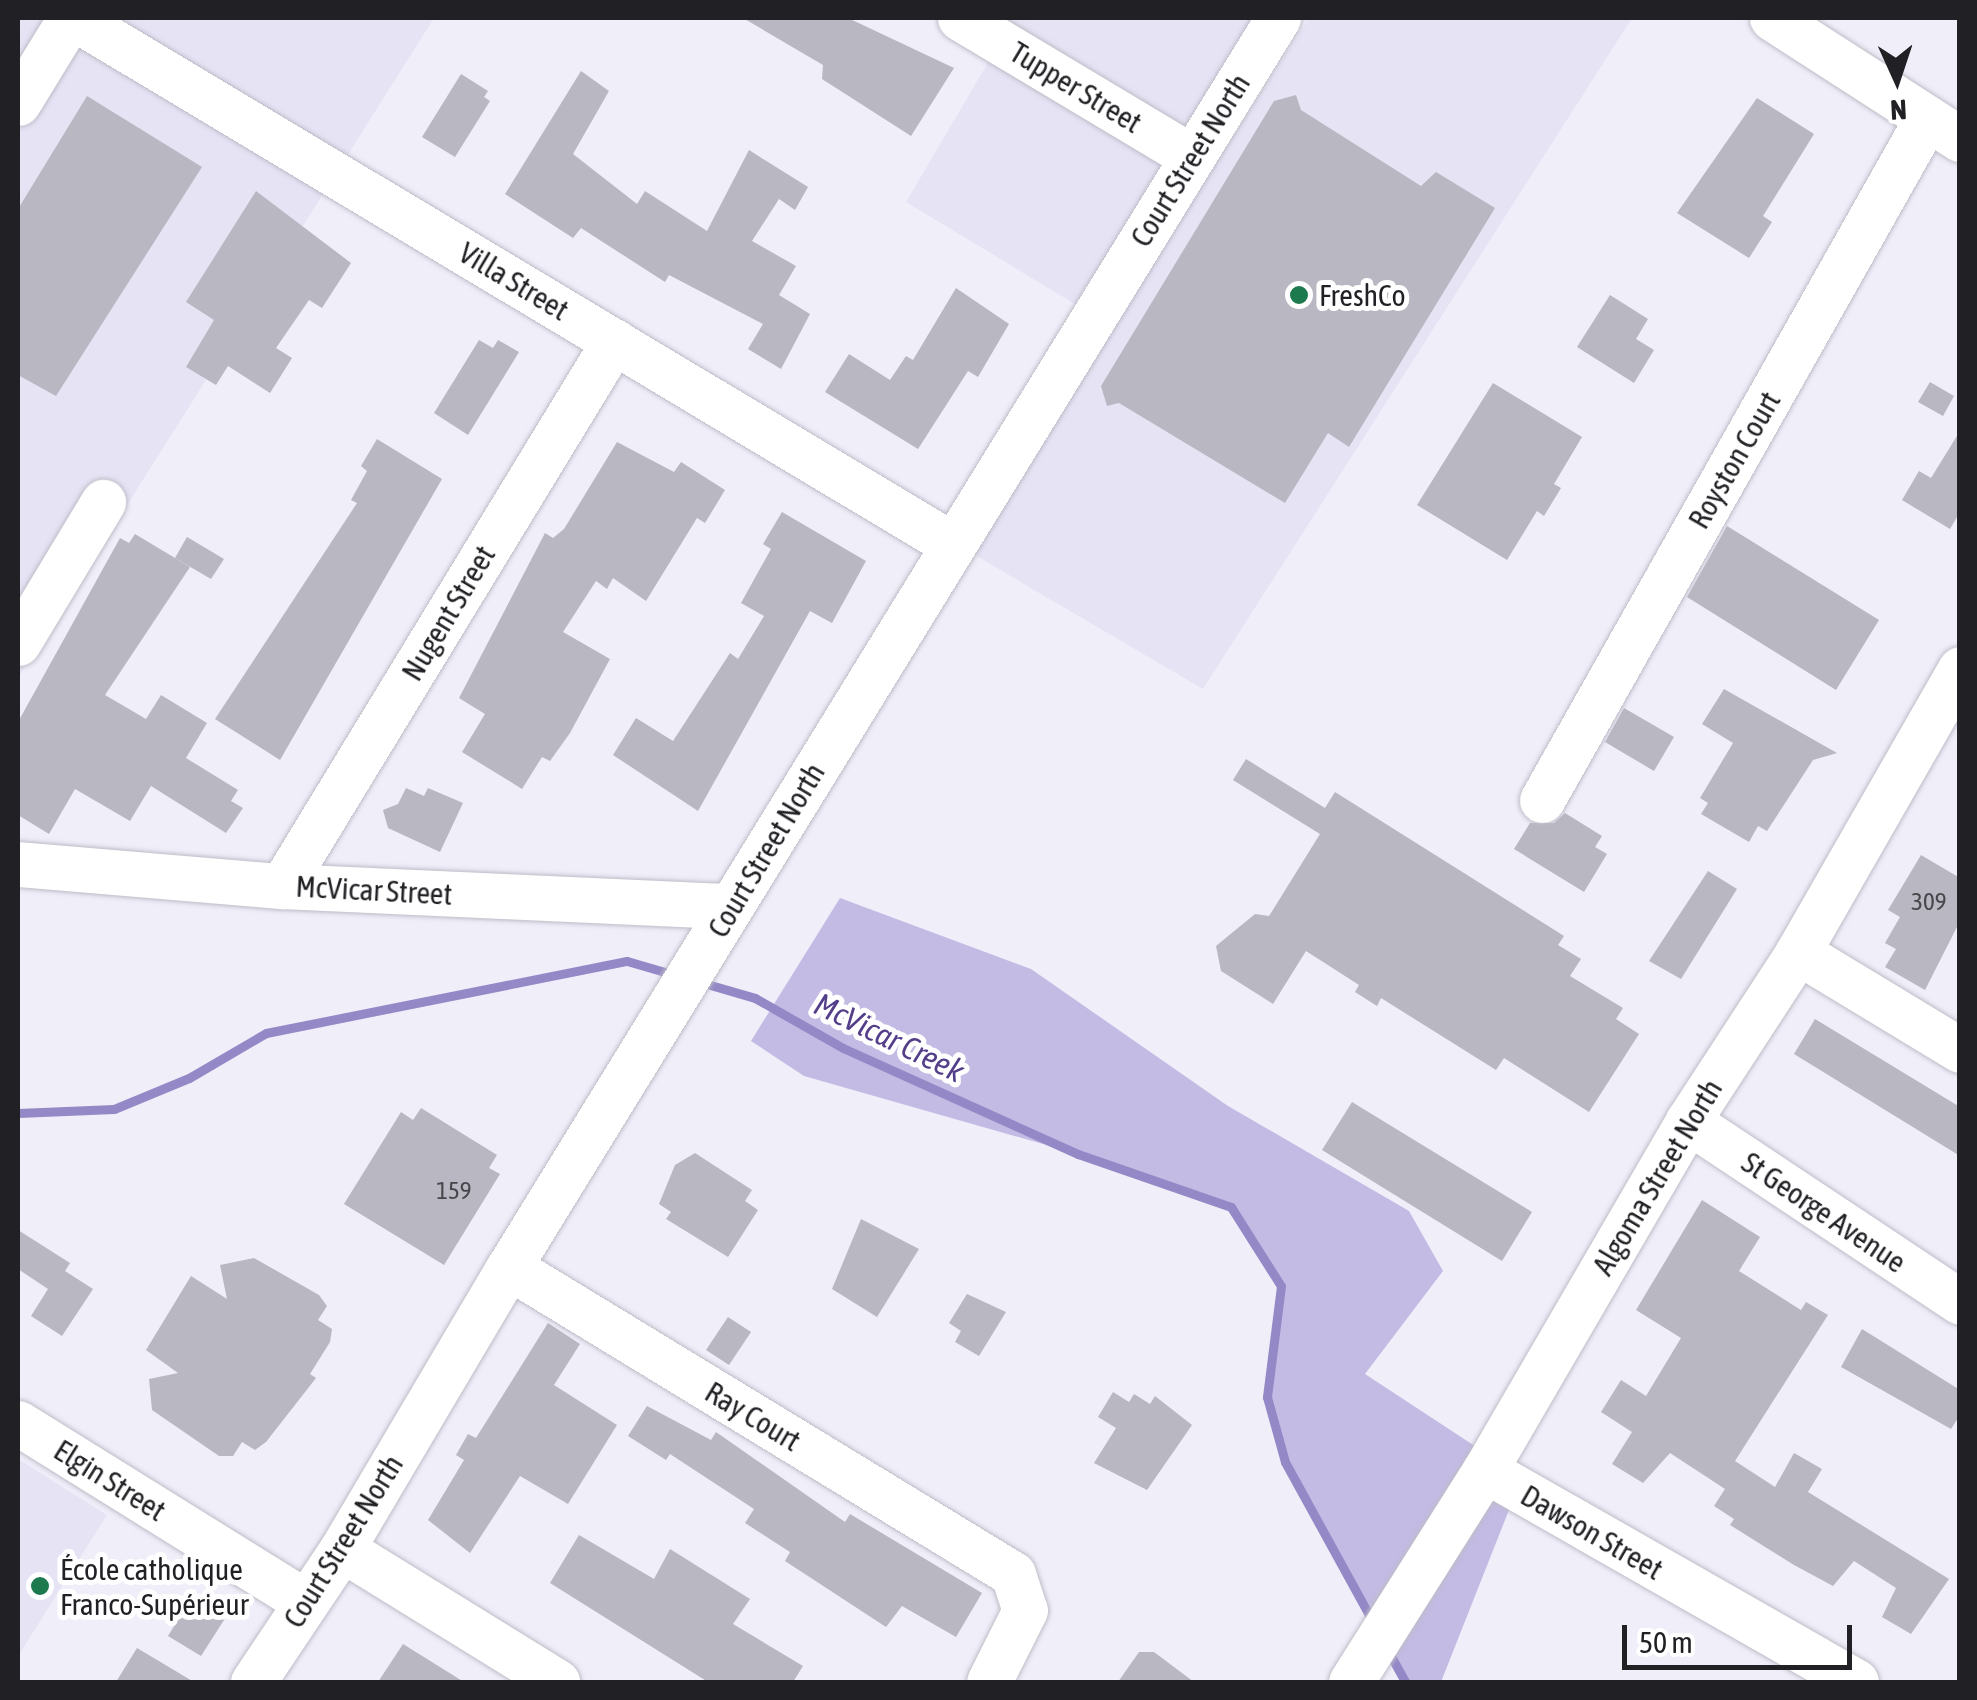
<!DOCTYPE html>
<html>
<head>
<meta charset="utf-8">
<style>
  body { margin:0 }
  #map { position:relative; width:1977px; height:1700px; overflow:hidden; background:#efeef9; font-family:"Asap Condensed",sans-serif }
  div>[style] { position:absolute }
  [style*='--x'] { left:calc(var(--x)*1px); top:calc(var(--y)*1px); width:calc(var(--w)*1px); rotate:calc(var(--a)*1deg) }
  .built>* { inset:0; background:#e6e3f5 }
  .green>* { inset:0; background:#c3bbe4 }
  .stream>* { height:9px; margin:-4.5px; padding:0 4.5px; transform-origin:4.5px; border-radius:4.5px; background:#9588c6 }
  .building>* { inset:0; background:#b9b7c1 }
  .roads { filter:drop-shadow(0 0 2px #bebcc7) drop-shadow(0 0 2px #bebcc7) }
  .minor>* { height:45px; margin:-22.5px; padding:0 22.5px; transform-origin:22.5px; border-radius:22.5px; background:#fff }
  .dots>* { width:28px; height:28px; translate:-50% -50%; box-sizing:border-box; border:5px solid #fff; border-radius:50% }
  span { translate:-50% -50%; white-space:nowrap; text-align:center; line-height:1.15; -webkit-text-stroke:10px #fff; paint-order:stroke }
  .number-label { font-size:25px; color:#47464b }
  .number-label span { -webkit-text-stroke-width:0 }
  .street-label { font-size:30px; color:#212024 }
  .poi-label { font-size:30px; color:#212024 }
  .left { translate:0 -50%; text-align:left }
  .water-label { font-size:32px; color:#533e8a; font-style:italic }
  .frame { position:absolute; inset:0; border:20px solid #212024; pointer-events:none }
  .north { position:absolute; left:1847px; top:30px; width:100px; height:100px; -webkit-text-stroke:8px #fff; paint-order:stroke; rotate:177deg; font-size:28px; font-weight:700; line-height:40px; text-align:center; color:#212024 }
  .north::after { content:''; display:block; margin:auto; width:35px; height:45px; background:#212024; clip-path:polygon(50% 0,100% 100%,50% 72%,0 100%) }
  .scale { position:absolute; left:1622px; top:1625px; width:230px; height:45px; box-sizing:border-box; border:5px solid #212024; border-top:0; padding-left:12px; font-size:30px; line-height:35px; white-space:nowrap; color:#212024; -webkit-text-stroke:8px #fff; paint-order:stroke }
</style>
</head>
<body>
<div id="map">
  <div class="built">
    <i style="clip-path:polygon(18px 18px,434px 18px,18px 678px)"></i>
    <i style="clip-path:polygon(969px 18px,1257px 18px,1075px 304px,906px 202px,989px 61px)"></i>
    <i style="clip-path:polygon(1309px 18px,1632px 18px,1203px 689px,968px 551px)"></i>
    <i style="clip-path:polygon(18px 1459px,107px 1515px,18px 1656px)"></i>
  </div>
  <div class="green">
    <i style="clip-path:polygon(840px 898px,1031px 969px,1228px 1106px,1409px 1211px,1443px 1271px,1365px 1374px,1522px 1477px,1441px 1682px,1405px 1682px,1285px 1462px,1267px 1397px,1281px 1286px,1231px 1207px,1078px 1154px,804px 1076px,751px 1041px)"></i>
  </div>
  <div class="stream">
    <i style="--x:700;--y:982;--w:57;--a:16.2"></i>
    <i style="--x:755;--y:998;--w:101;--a:29.6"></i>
    <i style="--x:843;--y:1048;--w:258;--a:24.3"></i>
    <i style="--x:1078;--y:1154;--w:162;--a:19.1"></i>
    <i style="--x:1231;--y:1207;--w:93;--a:57.7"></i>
    <i style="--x:1281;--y:1286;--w:112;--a:97.2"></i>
    <i style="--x:1267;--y:1397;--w:67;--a:74.5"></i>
    <i style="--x:1285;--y:1462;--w:183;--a:61.2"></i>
    <i style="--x:18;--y:1113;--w:96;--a:-2.4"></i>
    <i style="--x:114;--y:1109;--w:81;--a:-22.5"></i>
    <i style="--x:189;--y:1078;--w:89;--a:-30.3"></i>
    <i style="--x:266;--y:1033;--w:368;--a:-11.3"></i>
    <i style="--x:627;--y:961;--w:50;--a:16.3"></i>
    <i style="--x:1387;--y:1649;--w:38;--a:61"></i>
  </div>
  <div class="building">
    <i style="clip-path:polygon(743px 18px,848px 18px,954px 68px,911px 136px,822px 79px,823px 65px)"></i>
    <i style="clip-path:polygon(581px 71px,609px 91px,573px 154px,637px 204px,645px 191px,707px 231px,749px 150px,808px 187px,795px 210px,779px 199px,752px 241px,796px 266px,779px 295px,810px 314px,781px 369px,748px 349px,763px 324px,669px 275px,665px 282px,581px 228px,573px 238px,505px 194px)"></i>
    <i style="clip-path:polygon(461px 74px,488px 91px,484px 97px,490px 101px,455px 157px,422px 137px)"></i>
    <i style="clip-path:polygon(1296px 95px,1301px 110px,1421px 186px,1436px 172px,1495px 208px,1349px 447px,1328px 433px,1285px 503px,1119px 403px,1107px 406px,1101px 386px,1274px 101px)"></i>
    <i style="clip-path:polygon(87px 96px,202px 167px,56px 396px,18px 375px,18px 209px)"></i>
    <i style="clip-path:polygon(1757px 98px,1814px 134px,1763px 216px,1772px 222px,1749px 258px,1677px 213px)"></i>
    <i style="clip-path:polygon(256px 191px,351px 263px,322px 308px,309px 300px,276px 348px,292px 358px,270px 393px,228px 366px,216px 385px,186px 367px,214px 320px,186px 302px)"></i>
    <i style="clip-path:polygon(956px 288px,1009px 324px,978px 377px,968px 371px,918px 449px,825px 392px,849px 354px,890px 380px,906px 356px,913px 360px)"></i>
    <i style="clip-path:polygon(1610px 295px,1648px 319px,1636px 339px,1654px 350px,1634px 383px,1577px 347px)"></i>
    <i style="clip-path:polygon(479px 340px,493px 348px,498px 340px,519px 352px,468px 435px,434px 413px)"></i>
    <i style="clip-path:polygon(1930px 382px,1954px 396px,1943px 416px,1918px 402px)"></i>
    <i style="clip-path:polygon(1493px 383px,1582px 437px,1554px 484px,1561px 488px,1544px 516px,1537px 511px,1507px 560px,1417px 505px)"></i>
    <i style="clip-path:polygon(1960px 431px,1960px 512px,1950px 529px,1902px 500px,1919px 471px,1931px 478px)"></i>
    <i style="clip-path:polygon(377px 439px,442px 479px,280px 760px,215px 719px,357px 503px,351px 500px,367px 471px,361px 466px)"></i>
    <i style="clip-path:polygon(617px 442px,674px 472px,681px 462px,725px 490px,705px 523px,697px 518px,646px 601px,613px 578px,607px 589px,596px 581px,563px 632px,610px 659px,570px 733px,550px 761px,542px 757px,522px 789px,462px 752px,485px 714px,459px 698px,545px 533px,553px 538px,564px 529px)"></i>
    <i style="clip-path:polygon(782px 512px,866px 561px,832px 623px,810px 611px,698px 811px,613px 755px,636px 718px,673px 741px,730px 653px,738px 659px,764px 616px,741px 603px,771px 549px,763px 544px)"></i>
    <i style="clip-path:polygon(1727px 526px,1879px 620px,1836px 690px,1687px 597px)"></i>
    <i style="clip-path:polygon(135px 534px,190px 567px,105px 695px,146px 719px,161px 695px,207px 723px,186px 758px,238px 790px,231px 801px,243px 808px,226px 833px,151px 786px,130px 821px,75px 789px,49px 834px,18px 815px,18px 722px,120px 538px,129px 543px)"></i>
    <i style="clip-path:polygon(187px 537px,224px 559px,211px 579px,175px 558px)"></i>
    <i style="clip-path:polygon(1724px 689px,1837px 753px,1813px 760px,1767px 831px,1758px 826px,1749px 842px,1701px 814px,1708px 803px,1700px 798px,1733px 743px,1702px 724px)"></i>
    <i style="clip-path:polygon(1624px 708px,1674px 737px,1654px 771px,1605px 742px)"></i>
    <i style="clip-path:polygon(1246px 759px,1325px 808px,1335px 792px,1564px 936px,1558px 945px,1581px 959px,1570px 976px,1623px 1008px,1616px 1019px,1639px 1034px,1589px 1112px,1504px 1058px,1496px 1070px,1381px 998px,1377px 1006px,1355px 992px,1359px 985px,1306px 951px,1273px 1004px,1221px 971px,1216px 946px,1255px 914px,1269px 916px,1320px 834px,1233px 780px)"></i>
    <i style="clip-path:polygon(406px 788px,424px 796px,428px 788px,463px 803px,440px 852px,388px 828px,383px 810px,398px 804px)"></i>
    <i style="clip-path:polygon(1565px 813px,1602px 836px,1595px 847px,1607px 854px,1584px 892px,1514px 849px,1530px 823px,1554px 823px)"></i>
    <i style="clip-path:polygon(1921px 855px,1960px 878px,1960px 921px,1925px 990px,1885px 967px,1896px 949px,1885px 943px,1900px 917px,1888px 910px)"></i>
    <i style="clip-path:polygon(1708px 871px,1737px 889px,1681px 979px,1649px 961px)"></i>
    <i style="clip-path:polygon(1815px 1019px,1960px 1107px,1960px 1156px,1794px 1054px)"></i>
    <i style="clip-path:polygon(1352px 1102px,1532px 1212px,1502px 1261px,1322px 1150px)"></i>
    <i style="clip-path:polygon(421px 1108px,497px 1155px,489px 1168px,500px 1174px,444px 1265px,344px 1204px,401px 1112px,413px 1120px)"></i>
    <i style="clip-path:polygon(695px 1153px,752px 1190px,745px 1201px,758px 1210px,728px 1257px,666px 1219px,671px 1212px,659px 1204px,675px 1165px)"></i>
    <i style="clip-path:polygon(1702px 1200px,1760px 1237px,1739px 1271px,1801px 1310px,1806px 1302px,1828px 1315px,1735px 1461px,1775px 1487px,1794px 1453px,1822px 1469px,1808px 1492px,1949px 1579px,1911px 1634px,1882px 1617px,1896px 1588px,1854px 1561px,1833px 1586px,1794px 1565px,1730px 1525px,1734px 1519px,1714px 1506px,1725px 1489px,1670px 1453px,1643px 1483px,1612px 1464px,1632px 1432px,1601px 1412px,1621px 1380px,1646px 1396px,1681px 1338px,1636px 1310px)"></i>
    <i style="clip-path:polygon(861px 1219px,919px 1249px,877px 1317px,832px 1289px)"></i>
    <i style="clip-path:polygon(18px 1230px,70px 1263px,65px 1271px,93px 1289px,62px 1336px,31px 1316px,48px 1289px,18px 1269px)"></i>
    <i style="clip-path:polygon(254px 1258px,319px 1295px,327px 1306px,318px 1320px,332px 1329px,330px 1342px,310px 1374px,316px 1378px,266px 1442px,255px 1450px,242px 1442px,233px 1456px,219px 1456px,152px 1410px,149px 1379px,178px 1373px,146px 1350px,191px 1276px,227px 1299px,220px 1265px)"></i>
    <i style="clip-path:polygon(967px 1294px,1006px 1312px,979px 1356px,955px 1342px,961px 1331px,949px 1323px)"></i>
    <i style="clip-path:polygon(728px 1317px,751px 1332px,729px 1365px,706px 1350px)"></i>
    <i style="clip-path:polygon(548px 1323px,580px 1344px,554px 1385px,617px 1425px,568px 1504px,520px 1476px,470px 1553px,428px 1520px,464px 1460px,456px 1455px,468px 1434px,476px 1438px)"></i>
    <i style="clip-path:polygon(1862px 1329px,1960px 1390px,1960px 1415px,1951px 1429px,1841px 1367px)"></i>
    <i style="clip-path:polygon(1113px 1392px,1129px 1402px,1134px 1394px,1150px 1404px,1155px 1396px,1192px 1425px,1147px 1490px,1094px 1463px,1116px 1428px,1098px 1417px)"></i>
    <i style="clip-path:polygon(647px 1406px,711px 1440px,716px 1432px,845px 1522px,850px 1514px,982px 1593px,956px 1637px,902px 1606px,886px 1627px,785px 1561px,790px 1552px,745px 1523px,754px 1509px,670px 1454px,666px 1460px,628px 1436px)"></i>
    <i style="clip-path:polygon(579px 1535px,654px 1579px,670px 1549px,750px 1599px,733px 1624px,803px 1666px,793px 1682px,708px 1682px,550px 1583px)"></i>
    <i style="clip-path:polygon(190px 1600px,224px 1620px,201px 1656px,168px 1636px)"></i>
    <i style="clip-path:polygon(403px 1644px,464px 1682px,378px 1682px)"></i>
    <i style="clip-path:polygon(137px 1648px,194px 1682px,116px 1682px)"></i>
    <i style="clip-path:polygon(1139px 1652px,1154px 1652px,1194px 1682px,1118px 1682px)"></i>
  </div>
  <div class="roads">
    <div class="minor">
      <i style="--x:74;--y:18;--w:1025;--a:30.94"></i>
      <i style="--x:960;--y:18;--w:270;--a:30.9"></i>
      <i style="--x:1772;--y:18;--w:224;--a:32.8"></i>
      <i style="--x:18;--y:103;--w:100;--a:-58.5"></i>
      <i style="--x:18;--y:643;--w:165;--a:-58.9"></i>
      <i style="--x:1542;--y:800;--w:781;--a:-60.55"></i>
      <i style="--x:18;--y:864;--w:265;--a:4.8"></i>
      <i style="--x:282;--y:886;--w:448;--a:2.6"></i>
      <i style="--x:282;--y:886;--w:638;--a:-58.65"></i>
      <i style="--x:1798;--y:952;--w:189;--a:31.2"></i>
      <i style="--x:1688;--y:1121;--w:327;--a:33.6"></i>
      <i style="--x:509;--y:1267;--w:590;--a:31.35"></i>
      <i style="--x:1013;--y:1574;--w:38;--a:72"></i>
      <i style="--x:1025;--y:1610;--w:80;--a:116.6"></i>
      <i style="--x:18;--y:1423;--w:337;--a:31.9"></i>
      <i style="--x:1485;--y:1470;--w:427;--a:29.7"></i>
      <i style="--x:342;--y:1549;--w:253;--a:31.7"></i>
      <i style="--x:253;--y:1682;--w:160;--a:-56.2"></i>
      <i style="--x:342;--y:1549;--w:328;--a:-59.4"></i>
      <i style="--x:509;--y:1267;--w:1467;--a:-58.38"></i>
      <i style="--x:1351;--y:1682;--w:251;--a:-57.7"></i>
      <i style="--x:1485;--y:1470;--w:404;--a:-59.8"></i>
      <i style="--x:1688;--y:1121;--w:202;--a:-56.9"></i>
      <i style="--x:1798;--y:952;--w:326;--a:-60.2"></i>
    </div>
  </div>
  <div class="dots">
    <i style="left:1299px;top:295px;background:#1d794e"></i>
    <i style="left:40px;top:1586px;background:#1d794e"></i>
  </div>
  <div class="number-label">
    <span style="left:1929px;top:901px">309</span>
    <span style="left:454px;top:1190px">159</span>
  </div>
  <div class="street-label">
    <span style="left:1076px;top:87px;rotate:31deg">Tupper Street</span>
    <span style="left:1190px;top:160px;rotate:-58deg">Court Street North</span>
    <span style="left:514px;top:281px;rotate:31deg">Villa Street</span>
    <span style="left:1734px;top:460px;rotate:-60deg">Royston Court</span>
    <span style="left:448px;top:613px;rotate:-59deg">Nugent Street</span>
    <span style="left:766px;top:850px;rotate:-59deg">Court Street North</span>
    <span style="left:374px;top:890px;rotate:3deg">McVicar Street</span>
    <span style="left:1657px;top:1177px;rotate:-59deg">Algoma Street North</span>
    <span style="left:1824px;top:1212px;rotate:34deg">St George Avenue</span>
    <span style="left:753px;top:1416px;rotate:31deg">Ray Court</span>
    <span style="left:110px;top:1480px;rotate:32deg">Elgin Street</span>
    <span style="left:1592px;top:1532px;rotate:30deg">Dawson Street</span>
    <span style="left:343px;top:1541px;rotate:-58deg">Court Street North</span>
  </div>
  <div class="poi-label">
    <span class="left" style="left:1319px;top:295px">FreshCo</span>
    <span class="left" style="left:60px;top:1586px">École catholique<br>Franco-Supérieur</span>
  </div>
  <div class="water-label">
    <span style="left:889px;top:1038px;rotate:26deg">McVicar Creek</span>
  </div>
  <div class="frame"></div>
  <div class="north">N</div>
  <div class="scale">50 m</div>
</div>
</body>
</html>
